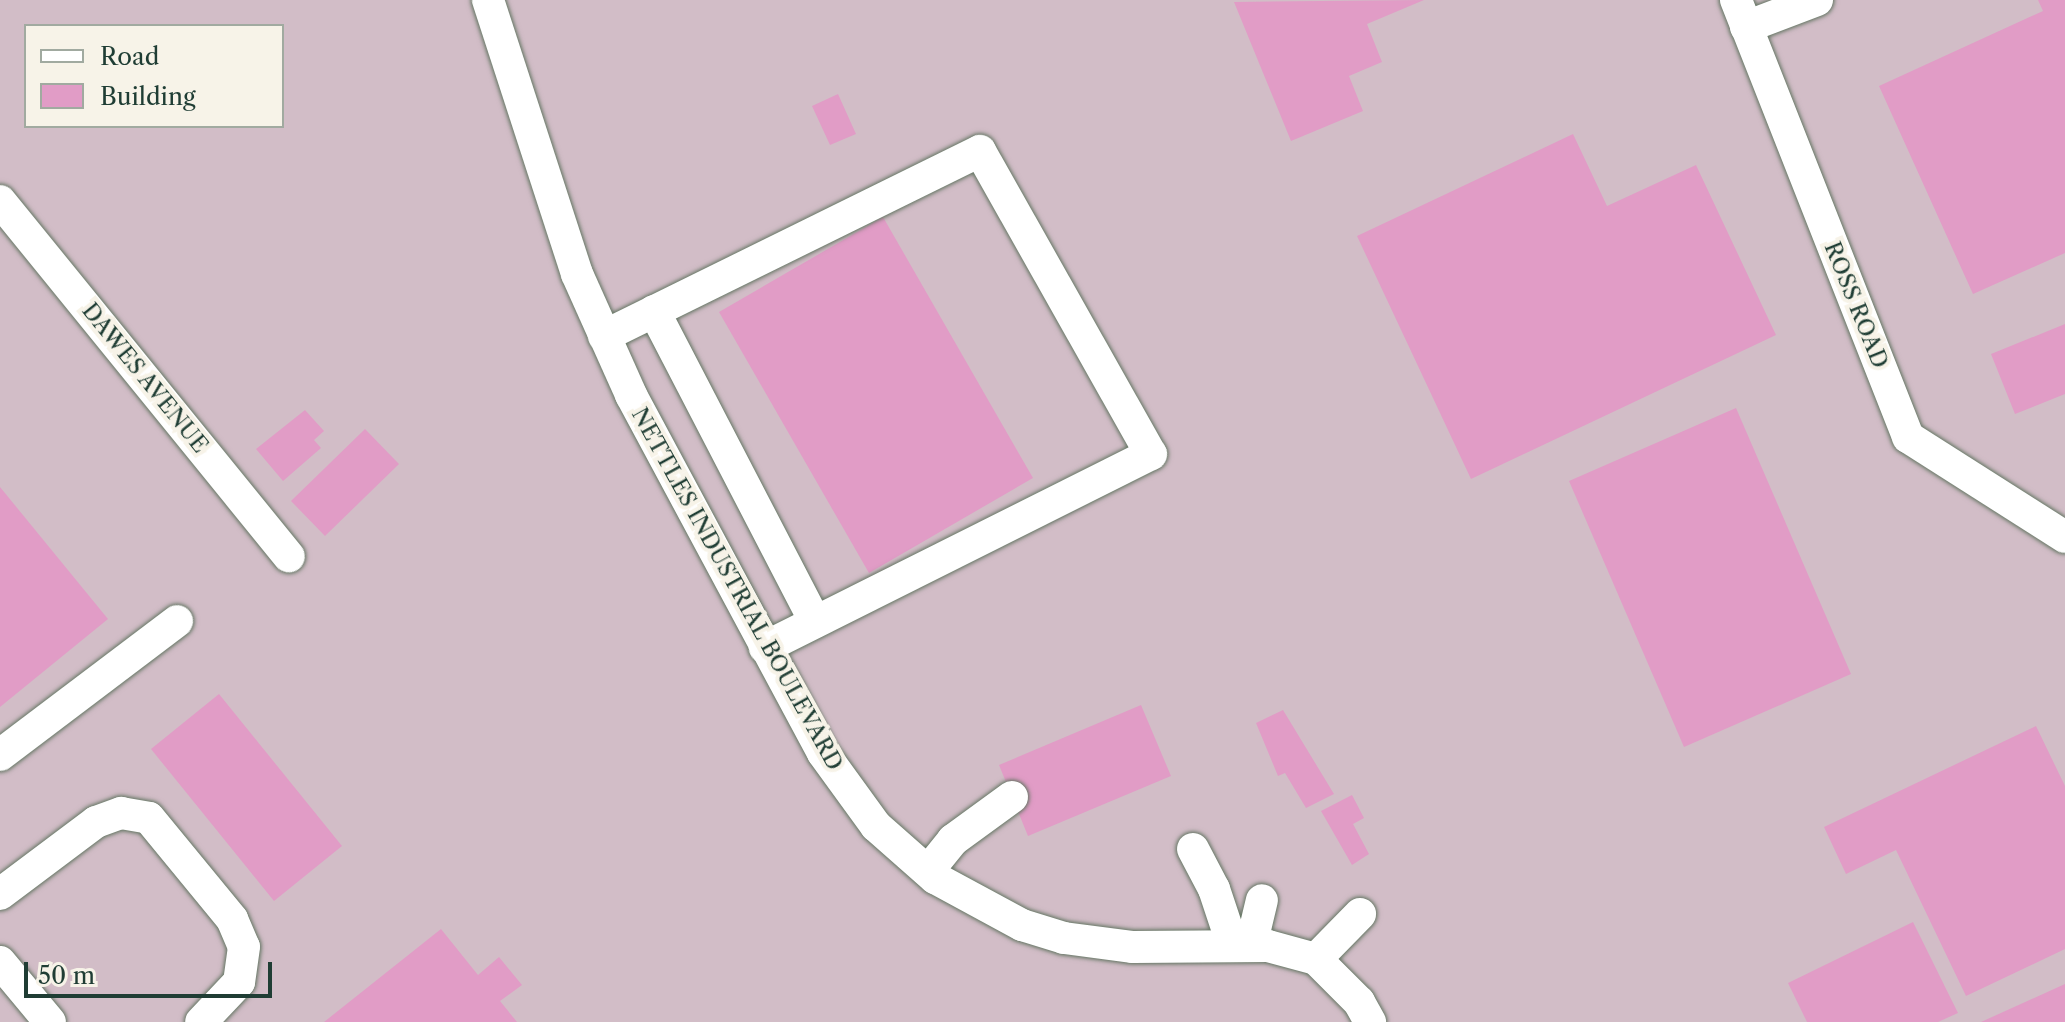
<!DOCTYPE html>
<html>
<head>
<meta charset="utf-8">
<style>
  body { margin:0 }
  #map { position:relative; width:2065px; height:1022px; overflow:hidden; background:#e7e1be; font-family:"Libre Caslon Text",serif }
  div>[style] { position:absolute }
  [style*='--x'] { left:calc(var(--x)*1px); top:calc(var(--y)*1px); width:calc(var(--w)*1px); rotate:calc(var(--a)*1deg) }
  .industrial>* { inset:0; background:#d2bdc7 }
  .building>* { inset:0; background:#e19cc6 }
  .roads { filter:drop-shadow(0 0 2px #657664) drop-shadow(0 0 2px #657664) }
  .minor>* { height:32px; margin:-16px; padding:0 16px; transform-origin:16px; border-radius:16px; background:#fff }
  span { translate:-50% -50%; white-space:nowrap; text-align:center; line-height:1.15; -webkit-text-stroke:8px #f7f3e8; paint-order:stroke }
  .street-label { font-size:22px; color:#1f3d34 }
  .legend { position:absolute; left:24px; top:24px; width:260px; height:104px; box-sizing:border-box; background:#f7f3e8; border:2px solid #a1aaa0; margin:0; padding:10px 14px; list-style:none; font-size:24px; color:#1f3d34 }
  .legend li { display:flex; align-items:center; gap:16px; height:40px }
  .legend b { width:40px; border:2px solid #a1aaa0 }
  .scale { position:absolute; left:24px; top:962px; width:248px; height:36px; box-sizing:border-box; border:4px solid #1f3d34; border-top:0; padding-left:10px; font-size:24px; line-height:28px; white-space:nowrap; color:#1f3d34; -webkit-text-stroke:6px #f7f3e8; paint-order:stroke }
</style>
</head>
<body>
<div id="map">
  <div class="industrial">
    <i style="clip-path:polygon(evenodd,0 0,2065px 0,2065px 1022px,0 1022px,0 0,26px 26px,282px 26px,282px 126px,26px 126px,26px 26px)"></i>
  </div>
  <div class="building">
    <i style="clip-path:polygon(1424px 0,1367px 24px,1382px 62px,1349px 76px,1363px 111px,1291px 141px,1234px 2px)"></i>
    <i style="clip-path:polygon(2038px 0,2065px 0,2065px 253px,1973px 294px,1879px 86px,2043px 11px)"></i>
    <i style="clip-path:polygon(838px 94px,856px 134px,830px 145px,812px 106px)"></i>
    <i style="clip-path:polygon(1573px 134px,1607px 206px,1696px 165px,1776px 335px,1471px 479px,1357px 236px)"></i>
    <i style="clip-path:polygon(883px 217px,1033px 478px,869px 573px,719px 312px)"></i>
    <i style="clip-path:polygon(2065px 324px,2065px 394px,2015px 414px,1991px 354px)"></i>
    <i style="clip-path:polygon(1736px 408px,1851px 674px,1684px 747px,1569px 481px)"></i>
    <i style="clip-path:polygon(305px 410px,324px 431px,314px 440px,321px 448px,283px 481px,256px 449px)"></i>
    <i style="clip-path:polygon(365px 429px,399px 464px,325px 536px,291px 501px)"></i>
    <i style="clip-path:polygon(0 487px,108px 619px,0 707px)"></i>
    <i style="clip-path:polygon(219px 694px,342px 846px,274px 901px,151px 749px)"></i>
    <i style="clip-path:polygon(1141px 705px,1171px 776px,1028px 836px,999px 765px)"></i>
    <i style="clip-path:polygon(1283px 710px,1334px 794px,1306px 808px,1285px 773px,1278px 776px,1256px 723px)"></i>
    <i style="clip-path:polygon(2036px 726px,2065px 786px,2065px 949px,1966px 996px,1896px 850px,1846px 874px,1824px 827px)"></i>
    <i style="clip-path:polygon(1352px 795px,1364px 818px,1353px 824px,1369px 854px,1352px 865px,1321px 811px)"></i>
    <i style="clip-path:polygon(1913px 922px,1958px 1013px,1938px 1022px,1807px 1022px,1788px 983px)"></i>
    <i style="clip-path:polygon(441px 929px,478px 975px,499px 957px,522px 985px,500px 1001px,517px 1022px,324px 1022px)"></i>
    <i style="clip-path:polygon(2065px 984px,2065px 1022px,1981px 1022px)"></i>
  </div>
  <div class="roads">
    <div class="minor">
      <i style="--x:488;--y:0;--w:288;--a:72"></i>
      <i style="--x:577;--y:274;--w:133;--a:65.9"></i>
      <i style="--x:631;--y:395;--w:406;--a:61.8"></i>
      <i style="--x:823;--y:753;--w:90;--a:54"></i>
      <i style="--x:876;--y:826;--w:79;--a:41.4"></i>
      <i style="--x:935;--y:878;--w:99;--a:28.4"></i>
      <i style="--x:1022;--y:925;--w:44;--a:17.2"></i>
      <i style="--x:1064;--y:938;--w:70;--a:7.4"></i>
      <i style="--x:1133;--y:947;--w:135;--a:-0.4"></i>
      <i style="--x:1268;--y:946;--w:50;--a:15.2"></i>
      <i style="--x:1316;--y:959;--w:61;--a:45"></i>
      <i style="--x:1359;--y:1002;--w:23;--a:61"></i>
      <i style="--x:1736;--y:0;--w:470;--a:68.5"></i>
      <i style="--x:1908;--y:437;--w:186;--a:32.5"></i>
      <i style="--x:1746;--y:27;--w:76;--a:-20.8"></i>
      <i style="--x:0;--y:201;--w:458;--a:50.9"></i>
      <i style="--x:654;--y:311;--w:350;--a:62.6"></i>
      <i style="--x:604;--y:336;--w:419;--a:-26.2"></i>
      <i style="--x:980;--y:151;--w:348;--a:60.6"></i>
      <i style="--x:1151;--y:454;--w:432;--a:153.4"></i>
      <i style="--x:0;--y:755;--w:222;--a:-37.1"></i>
      <i style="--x:1193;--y:849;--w:45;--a:62.3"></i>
      <i style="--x:1214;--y:889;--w:60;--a:71.6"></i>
      <i style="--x:928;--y:871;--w:40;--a:-51"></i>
      <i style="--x:953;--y:840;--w:73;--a:-36.1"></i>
      <i style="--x:0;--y:894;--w:120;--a:-36.9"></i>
      <i style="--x:96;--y:822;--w:27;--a:-20"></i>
      <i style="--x:121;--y:813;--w:28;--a:10"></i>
      <i style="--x:149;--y:818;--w:131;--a:50.6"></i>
      <i style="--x:232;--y:919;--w:30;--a:67"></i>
      <i style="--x:244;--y:947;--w:35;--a:98"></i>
      <i style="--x:239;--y:982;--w:55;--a:133.5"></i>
      <i style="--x:1251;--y:946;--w:47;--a:-76.6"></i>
      <i style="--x:1316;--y:959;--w:63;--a:-45.6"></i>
      <i style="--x:0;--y:962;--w:78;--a:50.2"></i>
    </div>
  </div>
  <div class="street-label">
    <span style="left:1856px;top:305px;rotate:68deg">ROSS ROAD</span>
    <span style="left:145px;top:378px;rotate:51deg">DAWES AVENUE</span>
    <span style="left:737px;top:589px;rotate:61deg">NETTLES INDUSTRIAL BOULEVARD</span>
  </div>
  <ul class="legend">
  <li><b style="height:10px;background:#fff"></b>Road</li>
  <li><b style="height:22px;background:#e19cc6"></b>Building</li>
  </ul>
  <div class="scale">50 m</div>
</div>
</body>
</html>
